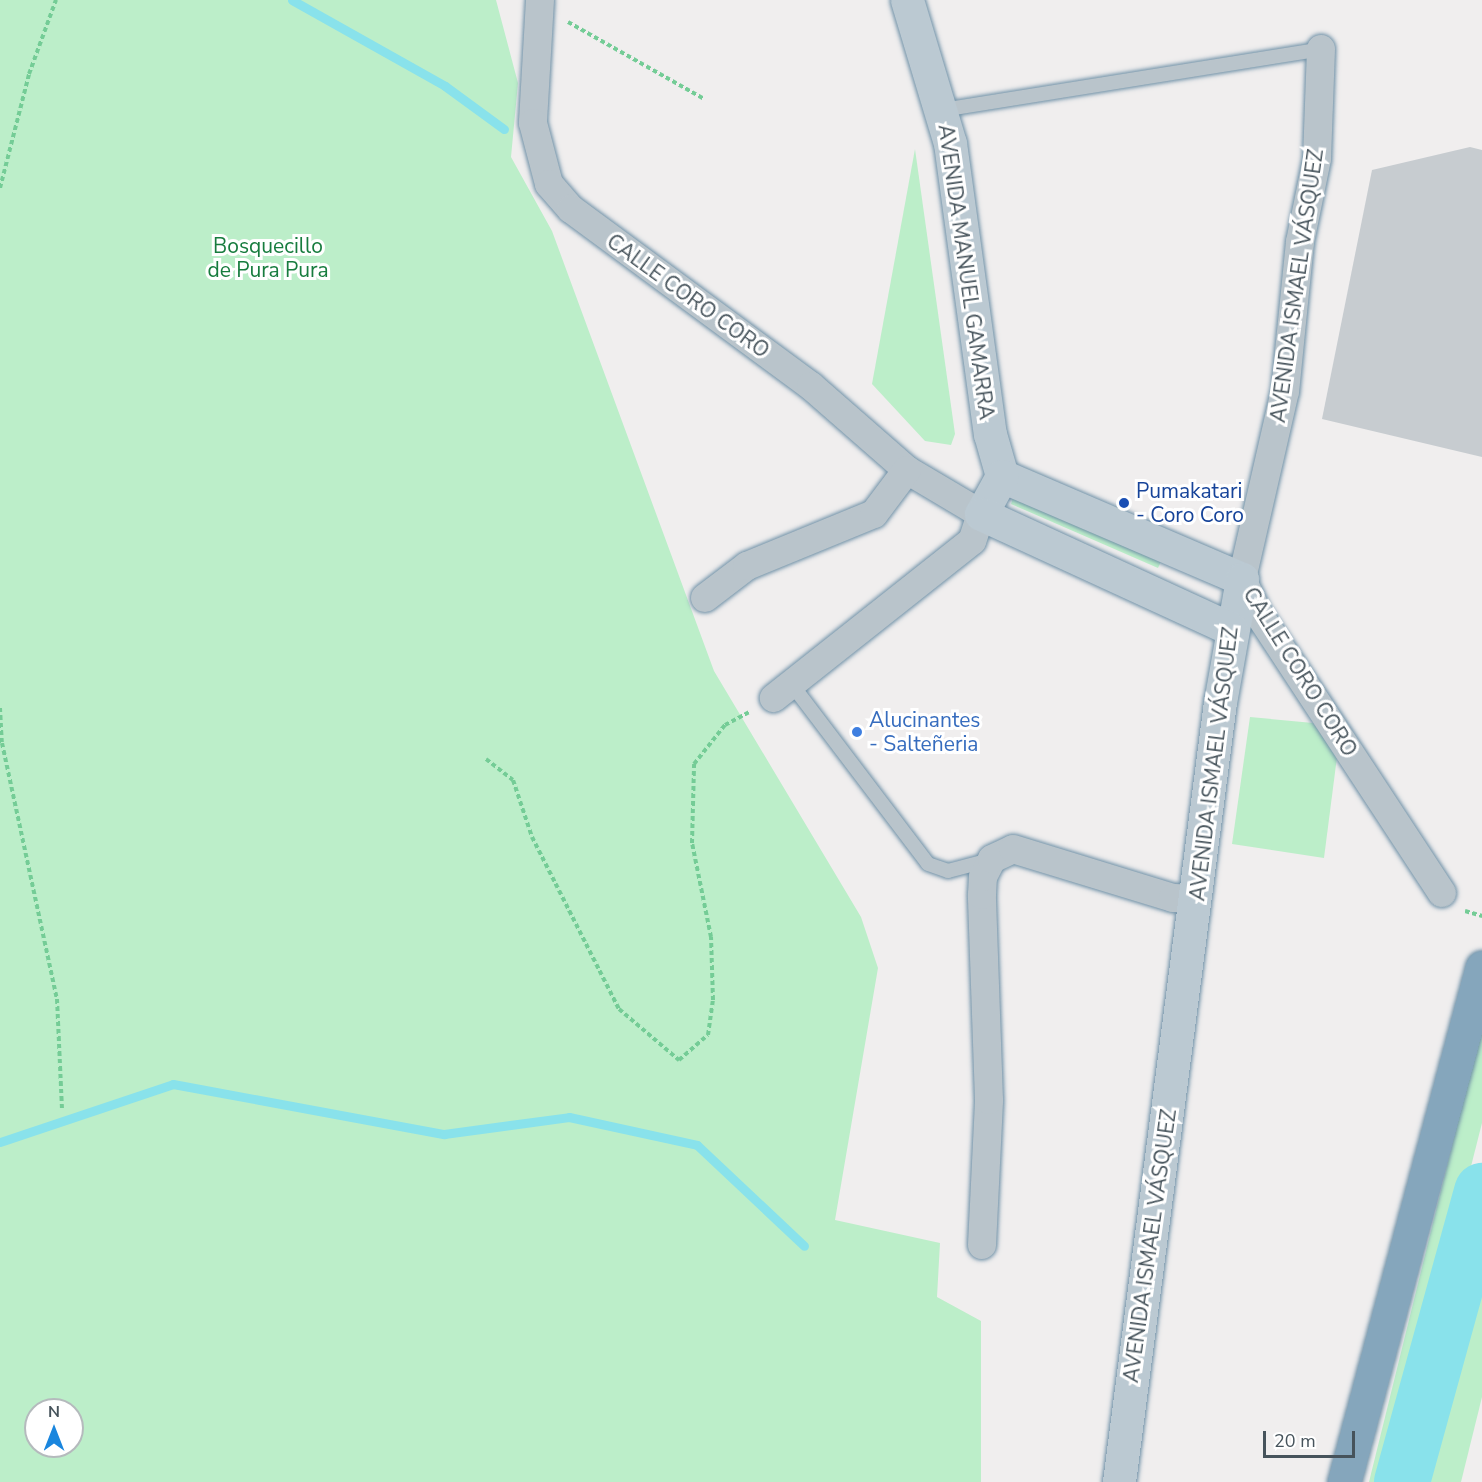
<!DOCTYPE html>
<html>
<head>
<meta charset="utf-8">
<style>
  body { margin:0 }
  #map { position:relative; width:1482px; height:1482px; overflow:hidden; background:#f0eeee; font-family:"Nunito Sans",sans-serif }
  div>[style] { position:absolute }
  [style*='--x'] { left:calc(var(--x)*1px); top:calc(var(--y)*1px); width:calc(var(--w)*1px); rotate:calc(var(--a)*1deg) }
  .green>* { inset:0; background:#bceec9 }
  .stream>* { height:9px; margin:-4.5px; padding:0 4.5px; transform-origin:4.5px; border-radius:4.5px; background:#89e2eb }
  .river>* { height:56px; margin:-28px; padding:0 28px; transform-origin:28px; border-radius:28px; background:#89e2eb }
  .building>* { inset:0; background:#c7ccd0 }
  .path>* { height:4px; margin-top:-2px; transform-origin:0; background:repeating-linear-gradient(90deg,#74cc96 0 4.5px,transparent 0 7.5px) }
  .roads { filter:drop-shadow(0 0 2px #7192a8) drop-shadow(0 0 2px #7192a8) }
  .lane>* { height:14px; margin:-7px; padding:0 7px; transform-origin:7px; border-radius:7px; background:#b9c4cb }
  .street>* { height:28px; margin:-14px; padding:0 14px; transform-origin:14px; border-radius:14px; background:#b9c4cb }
  .secondary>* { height:33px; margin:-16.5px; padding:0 16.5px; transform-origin:16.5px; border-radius:16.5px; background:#bbc9d2 }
  .highway>* { height:33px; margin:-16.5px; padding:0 16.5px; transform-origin:16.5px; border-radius:16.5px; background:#85a6bc }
  .dots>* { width:16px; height:16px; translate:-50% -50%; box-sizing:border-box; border:3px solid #fff; border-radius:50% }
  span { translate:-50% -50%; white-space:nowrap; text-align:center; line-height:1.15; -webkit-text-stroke:6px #fff; paint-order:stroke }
  .park-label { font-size:21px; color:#177c3e }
  .street-label { font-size:21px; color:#46535b }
  .transit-label { font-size:21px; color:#164399 }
  .left { translate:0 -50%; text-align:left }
  .shop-label { font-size:21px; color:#366cbe }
  .north { position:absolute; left:24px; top:1398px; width:60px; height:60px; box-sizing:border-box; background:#fff; border:2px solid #b5babd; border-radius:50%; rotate:0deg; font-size:16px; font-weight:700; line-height:24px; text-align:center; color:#46535b }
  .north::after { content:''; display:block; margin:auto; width:21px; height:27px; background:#1a86de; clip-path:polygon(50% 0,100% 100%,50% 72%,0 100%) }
  .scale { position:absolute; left:1263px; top:1431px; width:92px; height:27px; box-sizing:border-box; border:3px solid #46535b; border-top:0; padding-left:8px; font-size:18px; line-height:21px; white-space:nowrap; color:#46535b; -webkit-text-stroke:4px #fff; paint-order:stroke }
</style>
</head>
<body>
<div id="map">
  <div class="green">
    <i style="clip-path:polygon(evenodd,0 0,496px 0,518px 83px,511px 157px,552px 231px,714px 671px,861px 917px,878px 968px,835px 1220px,940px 1243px,937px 1297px,981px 1321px,981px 1482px,0 1482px,0 0,36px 1410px,72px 1410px,72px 1446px,36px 1446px,36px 1410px)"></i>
    <i style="clip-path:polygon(915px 149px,955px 434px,951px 445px,925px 441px,872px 384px)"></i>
    <i style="clip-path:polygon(1015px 492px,1163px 557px,1158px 568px,1011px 504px)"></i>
    <i style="clip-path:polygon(1250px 717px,1313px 723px,1337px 757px,1324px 858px,1232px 844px)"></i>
    <i style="clip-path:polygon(1482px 1024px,1482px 1123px,1391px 1482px,1369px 1482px)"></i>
    <i style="clip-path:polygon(1482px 1259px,1482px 1397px,1461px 1482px,1424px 1482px)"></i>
  </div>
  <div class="stream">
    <i style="--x:292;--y:0;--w:176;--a:29.3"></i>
    <i style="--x:445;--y:86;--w:73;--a:36.1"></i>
    <i style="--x:0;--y:1142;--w:182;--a:-18.5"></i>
    <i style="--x:173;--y:1084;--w:276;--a:10.5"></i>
    <i style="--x:444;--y:1134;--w:126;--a:-7.7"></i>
    <i style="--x:569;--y:1117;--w:131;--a:12.3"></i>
    <i style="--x:697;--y:1145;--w:147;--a:43.3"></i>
  </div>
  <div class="river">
    <i style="--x:1402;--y:1482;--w:302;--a:-74.6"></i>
  </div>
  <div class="building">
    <i style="clip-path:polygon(1470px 147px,1482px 150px,1482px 457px,1322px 419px,1372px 170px)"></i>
  </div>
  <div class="path">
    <i style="--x:568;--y:22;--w:156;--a:29.5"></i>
    <i style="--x:0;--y:188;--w:118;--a:-75.7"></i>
    <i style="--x:29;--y:74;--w:79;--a:-70"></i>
    <i style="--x:0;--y:708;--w:35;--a:87"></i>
    <i style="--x:2;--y:743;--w:262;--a:77.9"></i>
    <i style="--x:57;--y:999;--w:110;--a:87.4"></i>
    <i style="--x:486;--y:759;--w:34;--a:38"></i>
    <i style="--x:513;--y:780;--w:60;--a:71.6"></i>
    <i style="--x:532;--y:837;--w:193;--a:63.2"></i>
    <i style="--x:619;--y:1009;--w:79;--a:40.4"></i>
    <i style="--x:679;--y:1060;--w:38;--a:-41"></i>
    <i style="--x:708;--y:1035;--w:35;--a:-82"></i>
    <i style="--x:713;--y:1000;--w:63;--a:-91.8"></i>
    <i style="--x:711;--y:937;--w:96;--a:-101.4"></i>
    <i style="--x:692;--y:843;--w:79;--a:-88.5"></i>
    <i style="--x:694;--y:764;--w:50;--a:-51.5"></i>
    <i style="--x:725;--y:725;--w:27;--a:-28"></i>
    <i style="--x:1465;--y:911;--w:18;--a:16"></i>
  </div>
  <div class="roads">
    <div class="lane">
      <i style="--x:942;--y:110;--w:384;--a:-9.1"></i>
      <i style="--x:793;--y:686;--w:223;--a:52.8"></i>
      <i style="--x:928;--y:864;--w:21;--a:19"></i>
      <i style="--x:948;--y:871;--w:43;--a:-14.7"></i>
    </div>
    <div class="street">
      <i style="--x:540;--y:0;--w:123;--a:93.3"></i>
      <i style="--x:533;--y:123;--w:63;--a:75.3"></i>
      <i style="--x:549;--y:184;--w:33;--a:49"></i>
      <i style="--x:571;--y:209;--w:298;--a:36.4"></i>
      <i style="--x:811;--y:386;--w:128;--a:41.2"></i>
      <i style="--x:907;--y:470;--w:86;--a:30.7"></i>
      <i style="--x:981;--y:514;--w:28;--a:108"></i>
      <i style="--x:972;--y:541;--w:253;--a:141.6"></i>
      <i style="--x:1321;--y:49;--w:110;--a:92.1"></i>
      <i style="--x:1317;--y:159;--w:85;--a:101.6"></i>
      <i style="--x:1300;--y:242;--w:150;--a:95.7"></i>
      <i style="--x:1285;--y:391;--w:193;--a:102.9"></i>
      <i style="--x:1242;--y:579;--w:38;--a:65"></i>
      <i style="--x:1258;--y:613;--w:335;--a:56.7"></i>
      <i style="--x:705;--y:598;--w:53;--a:-37.3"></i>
      <i style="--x:747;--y:566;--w:137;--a:-22.3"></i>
      <i style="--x:874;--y:514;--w:55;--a:-53.1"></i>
      <i style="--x:982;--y:1245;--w:145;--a:-87.2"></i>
      <i style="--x:989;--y:1100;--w:205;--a:-92"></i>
      <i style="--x:982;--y:895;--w:18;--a:-87"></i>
      <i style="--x:983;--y:877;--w:20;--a:-63"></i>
      <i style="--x:992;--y:859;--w:23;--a:-25"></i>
      <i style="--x:1013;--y:849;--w:167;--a:17"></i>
      <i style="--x:1173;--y:898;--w:23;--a:2"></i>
    </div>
    <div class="secondary">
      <i style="--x:907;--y:0;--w:149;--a:73.3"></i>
      <i style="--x:950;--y:143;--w:294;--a:82.2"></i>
      <i style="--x:990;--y:434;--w:44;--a:74.1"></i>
      <i style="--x:1002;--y:476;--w:261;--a:23.2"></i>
      <i style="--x:1242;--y:579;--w:125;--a:100.1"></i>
      <i style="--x:1220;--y:702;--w:787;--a:97.38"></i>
      <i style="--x:1002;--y:476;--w:43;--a:118.9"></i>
      <i style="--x:981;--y:514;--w:275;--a:24.7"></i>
    </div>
    <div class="highway">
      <i style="--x:1344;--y:1482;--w:533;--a:-75"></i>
    </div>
  </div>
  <div class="dots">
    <i style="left:1124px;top:503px;background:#1a4fb4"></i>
    <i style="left:857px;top:732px;background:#3f7fe0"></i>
  </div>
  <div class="park-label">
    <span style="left:268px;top:258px">Bosquecillo<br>de Pura Pura</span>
  </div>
  <div class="street-label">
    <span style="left:966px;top:272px;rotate:82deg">AVENIDA MANUEL GAMARRA</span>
    <span style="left:1297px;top:286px;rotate:-82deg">AVENIDA ISMAEL VÁSQUEZ</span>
    <span style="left:688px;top:296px;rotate:36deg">CALLE CORO CORO</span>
    <span style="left:1300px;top:672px;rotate:58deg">CALLE CORO CORO</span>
    <span style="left:1214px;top:764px;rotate:-83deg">AVENIDA ISMAEL VÁSQUEZ</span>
    <span style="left:1150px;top:1246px;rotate:-82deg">AVENIDA ISMAEL VÁSQUEZ</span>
  </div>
  <div class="transit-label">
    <span class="left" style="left:1136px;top:503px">Pumakatari<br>- Coro Coro</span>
  </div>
  <div class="shop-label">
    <span class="left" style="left:869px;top:732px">Alucinantes<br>- Salteñeria</span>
  </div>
  <div class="north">N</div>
  <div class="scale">20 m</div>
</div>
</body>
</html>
